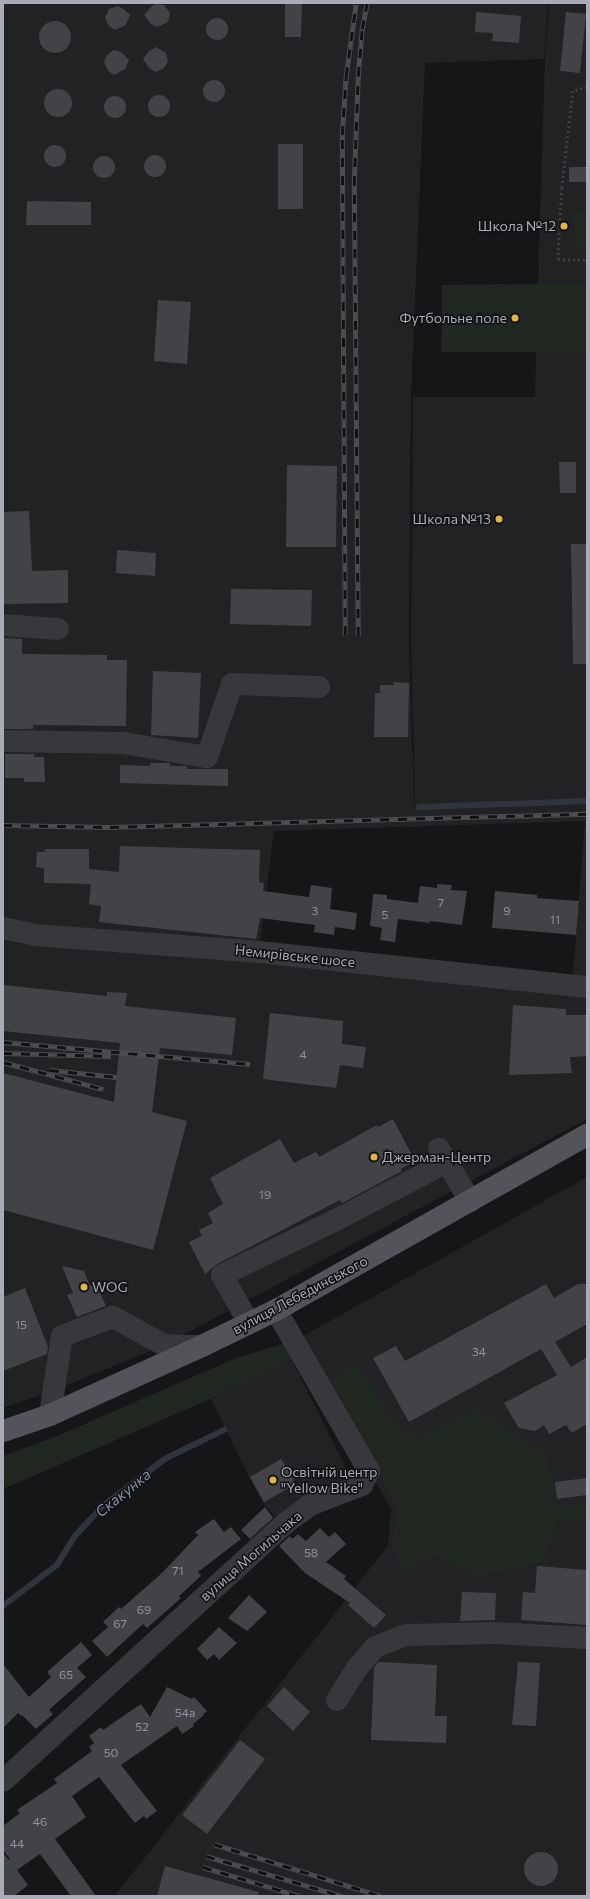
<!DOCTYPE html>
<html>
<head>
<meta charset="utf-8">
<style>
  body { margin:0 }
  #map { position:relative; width:590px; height:1899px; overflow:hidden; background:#161517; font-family:Commissioner,sans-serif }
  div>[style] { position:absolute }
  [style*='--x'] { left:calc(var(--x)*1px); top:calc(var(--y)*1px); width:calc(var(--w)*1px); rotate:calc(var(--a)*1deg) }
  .built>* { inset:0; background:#222224 }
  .green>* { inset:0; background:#202721 }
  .stream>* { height:5.5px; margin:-2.75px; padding:0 2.75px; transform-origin:2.75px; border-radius:2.75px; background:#2f353c }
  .building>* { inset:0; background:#434347 }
  .round { border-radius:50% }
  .path>* { height:2.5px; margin-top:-1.25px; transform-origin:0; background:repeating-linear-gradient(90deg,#3d3e43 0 2px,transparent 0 5px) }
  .minor>* { height:22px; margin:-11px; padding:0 11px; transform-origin:11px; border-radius:11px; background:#37373c }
  .major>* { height:22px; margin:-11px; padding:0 11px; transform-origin:11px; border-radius:11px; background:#53545a }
  .rail>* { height:4.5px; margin-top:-2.25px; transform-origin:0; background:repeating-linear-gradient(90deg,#111012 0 9px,#4c4d53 0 18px); box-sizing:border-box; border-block:1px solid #4c4d53 }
  .dots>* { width:11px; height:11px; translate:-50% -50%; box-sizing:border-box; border:2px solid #111012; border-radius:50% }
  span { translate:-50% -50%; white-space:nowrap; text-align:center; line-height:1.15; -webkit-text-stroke:3px #111012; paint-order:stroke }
  .number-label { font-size:12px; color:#90929a }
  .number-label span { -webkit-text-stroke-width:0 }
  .poi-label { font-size:14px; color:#a9acb6 }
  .right { translate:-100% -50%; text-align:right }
  .left { translate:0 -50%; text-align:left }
  .street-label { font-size:14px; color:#a9acb6 }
  .water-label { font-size:15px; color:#8397ae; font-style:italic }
  .frame { position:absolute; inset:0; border:4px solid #a9acb6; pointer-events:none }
</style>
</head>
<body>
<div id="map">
  <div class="built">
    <i style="clip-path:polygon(evenodd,3px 3px,548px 3px,544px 59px,425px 63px,411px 397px,409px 640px,414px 806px,415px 806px,415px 799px,411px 640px,413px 397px,535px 397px,536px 352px,441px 352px,442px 285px,538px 284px,545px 59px,549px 3px,587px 3px,587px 1119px,164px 1345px,53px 1391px,3px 1408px,3px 3px,585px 821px,572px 986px,259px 952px,274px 831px,585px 821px)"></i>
    <i style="clip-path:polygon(587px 1177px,587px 1896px,115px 1896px,388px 1545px,391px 1509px,296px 1340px)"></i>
    <i style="clip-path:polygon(292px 1360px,351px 1478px,278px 1519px,263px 1503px,248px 1475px,211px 1399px,245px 1384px)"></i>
  </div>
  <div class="green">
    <i style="clip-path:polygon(574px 210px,587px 211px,587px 247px,573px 246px)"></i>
    <i style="clip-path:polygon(587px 284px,587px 351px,442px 352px,442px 285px)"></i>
    <i style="clip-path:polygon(296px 1340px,305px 1353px,245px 1384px,3px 1489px,3px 1456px,57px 1436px,236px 1358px)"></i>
    <i style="clip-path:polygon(356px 1365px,402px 1429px,420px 1435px,477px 1408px,546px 1453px,559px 1506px,587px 1503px,587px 1520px,557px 1521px,543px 1562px,475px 1577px,435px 1555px,405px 1576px,392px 1549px,397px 1507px,326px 1382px)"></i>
  </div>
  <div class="stream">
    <i style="--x:419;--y:807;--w:168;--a:-2"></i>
    <i style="--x:3;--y:1606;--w:68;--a:-37.2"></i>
    <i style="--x:57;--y:1565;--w:34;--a:-58"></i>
    <i style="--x:75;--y:1536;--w:41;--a:-47"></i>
    <i style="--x:103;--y:1506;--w:78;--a:-37.2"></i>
    <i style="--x:165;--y:1459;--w:66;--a:-26.2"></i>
  </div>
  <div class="building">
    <i style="clip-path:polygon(285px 3px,302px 3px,301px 37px,285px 37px)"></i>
    <i style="clip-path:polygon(155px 4px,164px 5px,170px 13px,168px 22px,157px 27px,151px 24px,144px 15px,151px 7px)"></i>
    <i style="clip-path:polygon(118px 6px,122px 8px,130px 15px,126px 25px,115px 30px,109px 26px,105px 18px,109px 9px)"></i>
    <i style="clip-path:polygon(476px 12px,521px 16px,519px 43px,492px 41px,493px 33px,475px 32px)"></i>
    <i style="clip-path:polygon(566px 12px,586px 14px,580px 73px,560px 71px)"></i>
    <i class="round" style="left:206px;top:18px;width:22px;height:22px"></i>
    <i class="round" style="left:39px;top:21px;width:32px;height:32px"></i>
    <i style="clip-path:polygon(156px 47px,166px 53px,168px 62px,163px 69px,155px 72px,149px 68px,143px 59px,149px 51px)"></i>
    <i style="clip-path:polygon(114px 50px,121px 52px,129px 60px,125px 69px,114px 75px,108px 71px,104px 62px,108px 54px)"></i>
    <i class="round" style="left:203px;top:80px;width:22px;height:22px"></i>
    <i class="round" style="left:44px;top:89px;width:28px;height:28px"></i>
    <i class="round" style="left:148px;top:95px;width:22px;height:22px"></i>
    <i class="round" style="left:104px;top:96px;width:22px;height:22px"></i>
    <i style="clip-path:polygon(278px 144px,303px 144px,303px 209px,278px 209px)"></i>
    <i class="round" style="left:44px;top:145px;width:22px;height:22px"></i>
    <i class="round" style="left:144px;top:155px;width:22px;height:22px"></i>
    <i class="round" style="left:93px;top:156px;width:22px;height:22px"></i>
    <i style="clip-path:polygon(569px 167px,587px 167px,587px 182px,569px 182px)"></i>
    <i style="clip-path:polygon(27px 201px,91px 202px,91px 225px,26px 225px)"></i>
    <i style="clip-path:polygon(158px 300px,191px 302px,187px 364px,154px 361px)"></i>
    <i style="clip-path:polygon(559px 462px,576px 462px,576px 493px,560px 493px)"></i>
    <i style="clip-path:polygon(287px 465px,337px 466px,336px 547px,286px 547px)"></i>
    <i style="clip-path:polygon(29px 511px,32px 571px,68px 570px,68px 603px,3px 604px,3px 512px)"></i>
    <i style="clip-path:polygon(571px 544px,587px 544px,587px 664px,573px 664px)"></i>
    <i style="clip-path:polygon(117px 550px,156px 553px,155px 576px,116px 573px)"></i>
    <i style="clip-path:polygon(231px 589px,312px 590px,311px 626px,230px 624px)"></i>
    <i style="clip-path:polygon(3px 638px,22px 639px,22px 654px,107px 655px,107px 660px,127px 660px,126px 726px,33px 725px,33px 729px,3px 729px)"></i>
    <i style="clip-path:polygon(153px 671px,201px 673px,198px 738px,151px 735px)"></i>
    <i style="clip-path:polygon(394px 682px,409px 683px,408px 737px,374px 737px,375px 693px,380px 693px,380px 685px,394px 685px)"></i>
    <i style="clip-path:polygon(5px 754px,34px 754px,34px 757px,44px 757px,45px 782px,24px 782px,24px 778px,5px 778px)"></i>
    <i style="clip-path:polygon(150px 763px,168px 763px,170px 764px,170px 766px,187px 766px,187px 769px,228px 769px,228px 786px,120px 783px,120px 765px,150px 766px)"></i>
    <i style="clip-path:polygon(120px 846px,260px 850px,259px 882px,264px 883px,263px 891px,309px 897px,311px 885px,332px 888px,330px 909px,357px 913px,355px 930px,335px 927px,334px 935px,314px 932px,315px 925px,260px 918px,256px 939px,99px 922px,101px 906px,89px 904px,91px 884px,44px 883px,44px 868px,36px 867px,37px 852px,45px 852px,45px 849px,89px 849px,89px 869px,119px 872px)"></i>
    <i style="clip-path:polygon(437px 884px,452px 885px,451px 890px,467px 891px,462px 925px,430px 921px,430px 923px,398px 919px,395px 942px,380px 940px,382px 928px,370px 926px,373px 894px,387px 895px,387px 899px,418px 903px,420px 886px,437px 888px)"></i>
    <i style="clip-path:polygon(495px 891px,537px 895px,537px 898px,579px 901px,576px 935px,492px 928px)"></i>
    <i style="clip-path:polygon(3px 985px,107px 996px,107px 992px,127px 993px,125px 1006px,236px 1018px,232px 1055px,160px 1048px,152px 1112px,187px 1121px,153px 1250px,3px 1210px,3px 1073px,114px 1102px,120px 1043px,3px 1031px)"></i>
    <i style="clip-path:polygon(513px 1005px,566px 1009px,566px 1015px,587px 1015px,587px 1056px,570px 1057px,572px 1073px,509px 1075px)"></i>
    <i style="clip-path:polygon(270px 1013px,343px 1021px,342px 1044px,366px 1047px,363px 1068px,340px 1065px,336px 1088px,263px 1079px)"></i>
    <i style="clip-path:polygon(393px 1119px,415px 1161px,401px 1169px,402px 1171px,342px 1203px,340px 1200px,217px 1264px,205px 1274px,189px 1242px,202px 1236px,199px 1230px,213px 1223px,208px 1213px,223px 1204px,210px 1178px,280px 1139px,294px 1163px,316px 1152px,319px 1157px,377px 1125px,378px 1127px)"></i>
    <i style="clip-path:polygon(62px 1266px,84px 1271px,90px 1286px,96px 1284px,106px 1306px,77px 1317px,67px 1295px,73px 1293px)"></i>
    <i style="clip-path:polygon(546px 1284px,554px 1298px,578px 1284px,587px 1284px,587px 1324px,555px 1342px,571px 1367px,587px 1357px,587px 1424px,572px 1433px,566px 1425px,549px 1434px,544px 1425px,535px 1431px,519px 1428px,504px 1403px,557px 1375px,541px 1349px,409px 1422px,373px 1358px,396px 1346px,405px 1361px)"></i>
    <i style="clip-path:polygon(25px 1288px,48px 1347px,47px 1354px,3px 1371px,3px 1297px)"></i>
    <i style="clip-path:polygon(281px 1459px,296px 1484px,264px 1502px,250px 1477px)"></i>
    <i style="clip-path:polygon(587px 1478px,587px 1495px,557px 1499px,555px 1482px)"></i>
    <i style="clip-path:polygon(265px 1507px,273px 1518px,250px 1539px,241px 1530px)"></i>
    <i style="clip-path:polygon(214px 1519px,224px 1532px,231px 1527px,241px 1539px,198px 1572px,201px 1576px,179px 1596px,181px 1598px,147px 1628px,143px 1624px,107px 1657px,92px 1641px,108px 1627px,103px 1622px,119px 1607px,121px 1609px,162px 1573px,198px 1535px,195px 1532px)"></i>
    <i style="clip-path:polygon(320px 1528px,329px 1537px,335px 1532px,346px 1544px,326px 1562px,346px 1576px,344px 1579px,386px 1615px,374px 1628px,348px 1605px,350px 1603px,305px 1573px,279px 1546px,290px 1536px,292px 1539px,298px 1534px,306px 1541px)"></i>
    <i style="clip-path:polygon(537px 1566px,587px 1570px,587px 1625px,521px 1620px,523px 1592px,535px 1593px)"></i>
    <i style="clip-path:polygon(462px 1592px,496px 1593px,495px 1620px,460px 1621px)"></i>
    <i style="clip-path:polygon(249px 1595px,267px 1612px,247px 1631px,228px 1618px)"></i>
    <i style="clip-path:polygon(219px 1627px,237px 1643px,219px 1660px,214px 1654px,207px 1660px,197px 1649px)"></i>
    <i style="clip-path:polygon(81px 1642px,92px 1655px,77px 1668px,86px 1677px,49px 1710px,53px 1714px,36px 1729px,22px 1715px,21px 1716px,18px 1713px,3px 1728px,3px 1664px,29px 1697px,51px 1677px,47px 1672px)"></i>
    <i style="clip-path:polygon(378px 1662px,437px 1665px,435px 1716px,447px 1716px,446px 1743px,371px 1740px,374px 1668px)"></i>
    <i style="clip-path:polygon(518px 1662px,540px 1663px,536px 1726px,512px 1725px)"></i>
    <i style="clip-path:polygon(167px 1687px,192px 1699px,194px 1697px,207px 1711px,203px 1714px,204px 1715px,193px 1724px,194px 1726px,182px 1734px,177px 1726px,121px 1765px,157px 1811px,146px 1819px,144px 1816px,135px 1823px,99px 1777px,72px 1796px,86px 1817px,55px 1839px,96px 1896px,71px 1896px,40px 1854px,17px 1870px,28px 1885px,14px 1896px,3px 1896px,3px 1853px,9px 1860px,10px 1859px,3px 1850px,3px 1826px,20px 1813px,17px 1810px,57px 1783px,54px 1779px,92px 1751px,89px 1747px,94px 1743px,89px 1736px,101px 1727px,103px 1730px,141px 1704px,150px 1717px)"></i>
    <i style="clip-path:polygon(284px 1687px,310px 1712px,293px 1731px,267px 1706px)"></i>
    <i style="clip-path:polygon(240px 1740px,265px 1759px,207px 1834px,182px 1815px)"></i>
    <i class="round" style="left:524px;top:1852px;width:34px;height:34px"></i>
    <i style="clip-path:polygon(165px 1866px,259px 1892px,258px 1896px,157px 1896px)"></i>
  </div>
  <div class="path">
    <i style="--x:587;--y:87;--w:15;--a:164"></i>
    <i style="--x:573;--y:91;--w:98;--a:96.5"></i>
    <i style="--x:562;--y:188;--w:71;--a:93.2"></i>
    <i style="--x:558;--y:259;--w:29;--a:2"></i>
  </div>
  <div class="minor">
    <i style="--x:3;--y:625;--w:55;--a:4.2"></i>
    <i style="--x:3;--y:741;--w:120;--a:1"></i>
    <i style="--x:123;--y:743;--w:85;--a:9.5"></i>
    <i style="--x:207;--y:757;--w:77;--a:-71.1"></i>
    <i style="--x:232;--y:684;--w:87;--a:2"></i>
    <i style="--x:3;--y:928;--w:33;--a:12"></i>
    <i style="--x:35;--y:935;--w:225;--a:4.3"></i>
    <i style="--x:259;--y:952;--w:330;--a:6.1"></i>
    <i style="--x:439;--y:1149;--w:61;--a:59.2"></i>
    <i style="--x:249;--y:1323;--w:55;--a:-119.4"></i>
    <i style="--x:222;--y:1275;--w:127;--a:-25.8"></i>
    <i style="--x:336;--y:1220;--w:125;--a:-27.6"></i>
    <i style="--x:50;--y:1415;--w:80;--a:-81.4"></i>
    <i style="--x:62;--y:1336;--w:54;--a:-20.4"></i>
    <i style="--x:113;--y:1317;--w:58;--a:28.8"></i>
    <i style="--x:164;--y:1345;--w:38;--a:2"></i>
    <i style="--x:337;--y:1700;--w:38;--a:-58"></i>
    <i style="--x:357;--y:1668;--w:28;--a:-49"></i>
    <i style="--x:375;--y:1647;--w:34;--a:-21"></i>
    <i style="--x:407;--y:1635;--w:88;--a:-1.3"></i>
    <i style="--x:495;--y:1633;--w:92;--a:3.1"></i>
    <i style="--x:3;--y:1781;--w:383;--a:-42.4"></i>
    <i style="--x:286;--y:1523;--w:30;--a:-37"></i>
    <i style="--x:310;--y:1505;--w:56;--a:-21"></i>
    <i style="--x:362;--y:1485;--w:16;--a:-63"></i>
    <i style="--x:369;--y:1471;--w:186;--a:-120"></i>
  </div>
  <div class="major">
    <i style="--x:3;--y:1431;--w:50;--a:-18.8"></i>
    <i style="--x:50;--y:1415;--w:167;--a:-24.4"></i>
    <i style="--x:202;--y:1346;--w:82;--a:-25.9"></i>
    <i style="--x:276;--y:1310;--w:357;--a:-29.4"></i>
  </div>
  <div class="rail">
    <i style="--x:345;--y:635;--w:500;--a:-90.34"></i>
    <i style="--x:342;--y:135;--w:59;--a:-86.1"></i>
    <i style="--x:346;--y:76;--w:74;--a:-82.2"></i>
    <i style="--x:358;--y:636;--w:451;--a:-90.5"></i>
    <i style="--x:354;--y:185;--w:109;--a:-87.9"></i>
    <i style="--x:358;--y:76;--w:47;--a:-85.1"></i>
    <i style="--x:362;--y:29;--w:26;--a:-79"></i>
    <i style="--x:3;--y:825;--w:107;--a:1.1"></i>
    <i style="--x:110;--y:827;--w:477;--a:-1.6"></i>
    <i style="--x:3;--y:1042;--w:248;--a:5.1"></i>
    <i style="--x:3;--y:1053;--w:108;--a:1.6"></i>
    <i style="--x:3;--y:1062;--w:104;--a:15.1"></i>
    <i style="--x:50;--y:1070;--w:67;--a:6"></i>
    <i style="--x:214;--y:1844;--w:175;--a:17.3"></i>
    <i style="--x:206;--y:1856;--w:142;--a:16.4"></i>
    <i style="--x:203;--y:1867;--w:100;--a:16.8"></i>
  </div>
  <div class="dots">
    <i style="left:564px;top:226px;background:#e1b543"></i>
    <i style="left:515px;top:318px;background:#e1b543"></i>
    <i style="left:499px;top:519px;background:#e1b543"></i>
    <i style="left:374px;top:1157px;background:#e1b543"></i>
    <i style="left:84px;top:1287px;background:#e1b543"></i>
    <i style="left:273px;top:1480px;background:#e1b543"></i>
  </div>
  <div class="number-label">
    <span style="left:441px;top:903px">7</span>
    <span style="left:315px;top:911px">3</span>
    <span style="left:507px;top:911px">9</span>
    <span style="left:385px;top:915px">5</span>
    <span style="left:555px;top:920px">11</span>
    <span style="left:303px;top:1055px">4</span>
    <span style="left:265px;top:1195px">19</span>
    <span style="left:21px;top:1325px">15</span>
    <span style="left:479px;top:1352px">34</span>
    <span style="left:311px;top:1553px">58</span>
    <span style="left:178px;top:1571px">71</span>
    <span style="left:144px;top:1610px">69</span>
    <span style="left:120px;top:1624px">67</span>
    <span style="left:66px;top:1675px">65</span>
    <span style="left:185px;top:1713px">54а</span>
    <span style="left:142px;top:1727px">52</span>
    <span style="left:111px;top:1753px">50</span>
    <span style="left:40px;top:1822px">46</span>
    <span style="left:17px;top:1844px">44</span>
  </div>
  <div class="poi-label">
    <span class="right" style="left:556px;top:226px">Школа №12</span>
    <span class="right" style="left:507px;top:318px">Футбольне поле</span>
    <span class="right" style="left:491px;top:519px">Школа №13</span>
    <span class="left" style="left:382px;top:1157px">Джерман-Центр</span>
    <span class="left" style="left:92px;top:1287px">WOG</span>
    <span class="left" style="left:281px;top:1480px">Освітній центр<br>"Yellow Bike"</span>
  </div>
  <div class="street-label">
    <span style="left:295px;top:956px;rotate:6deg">Немирівське шосе</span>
    <span style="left:300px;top:1295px;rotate:-28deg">вулиця Лебединського</span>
    <span style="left:251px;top:1556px;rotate:-41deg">вулиця Могильчака</span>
  </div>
  <div class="water-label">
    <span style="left:123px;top:1493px;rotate:-39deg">Скакунка</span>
  </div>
  <div class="frame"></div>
</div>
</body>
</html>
